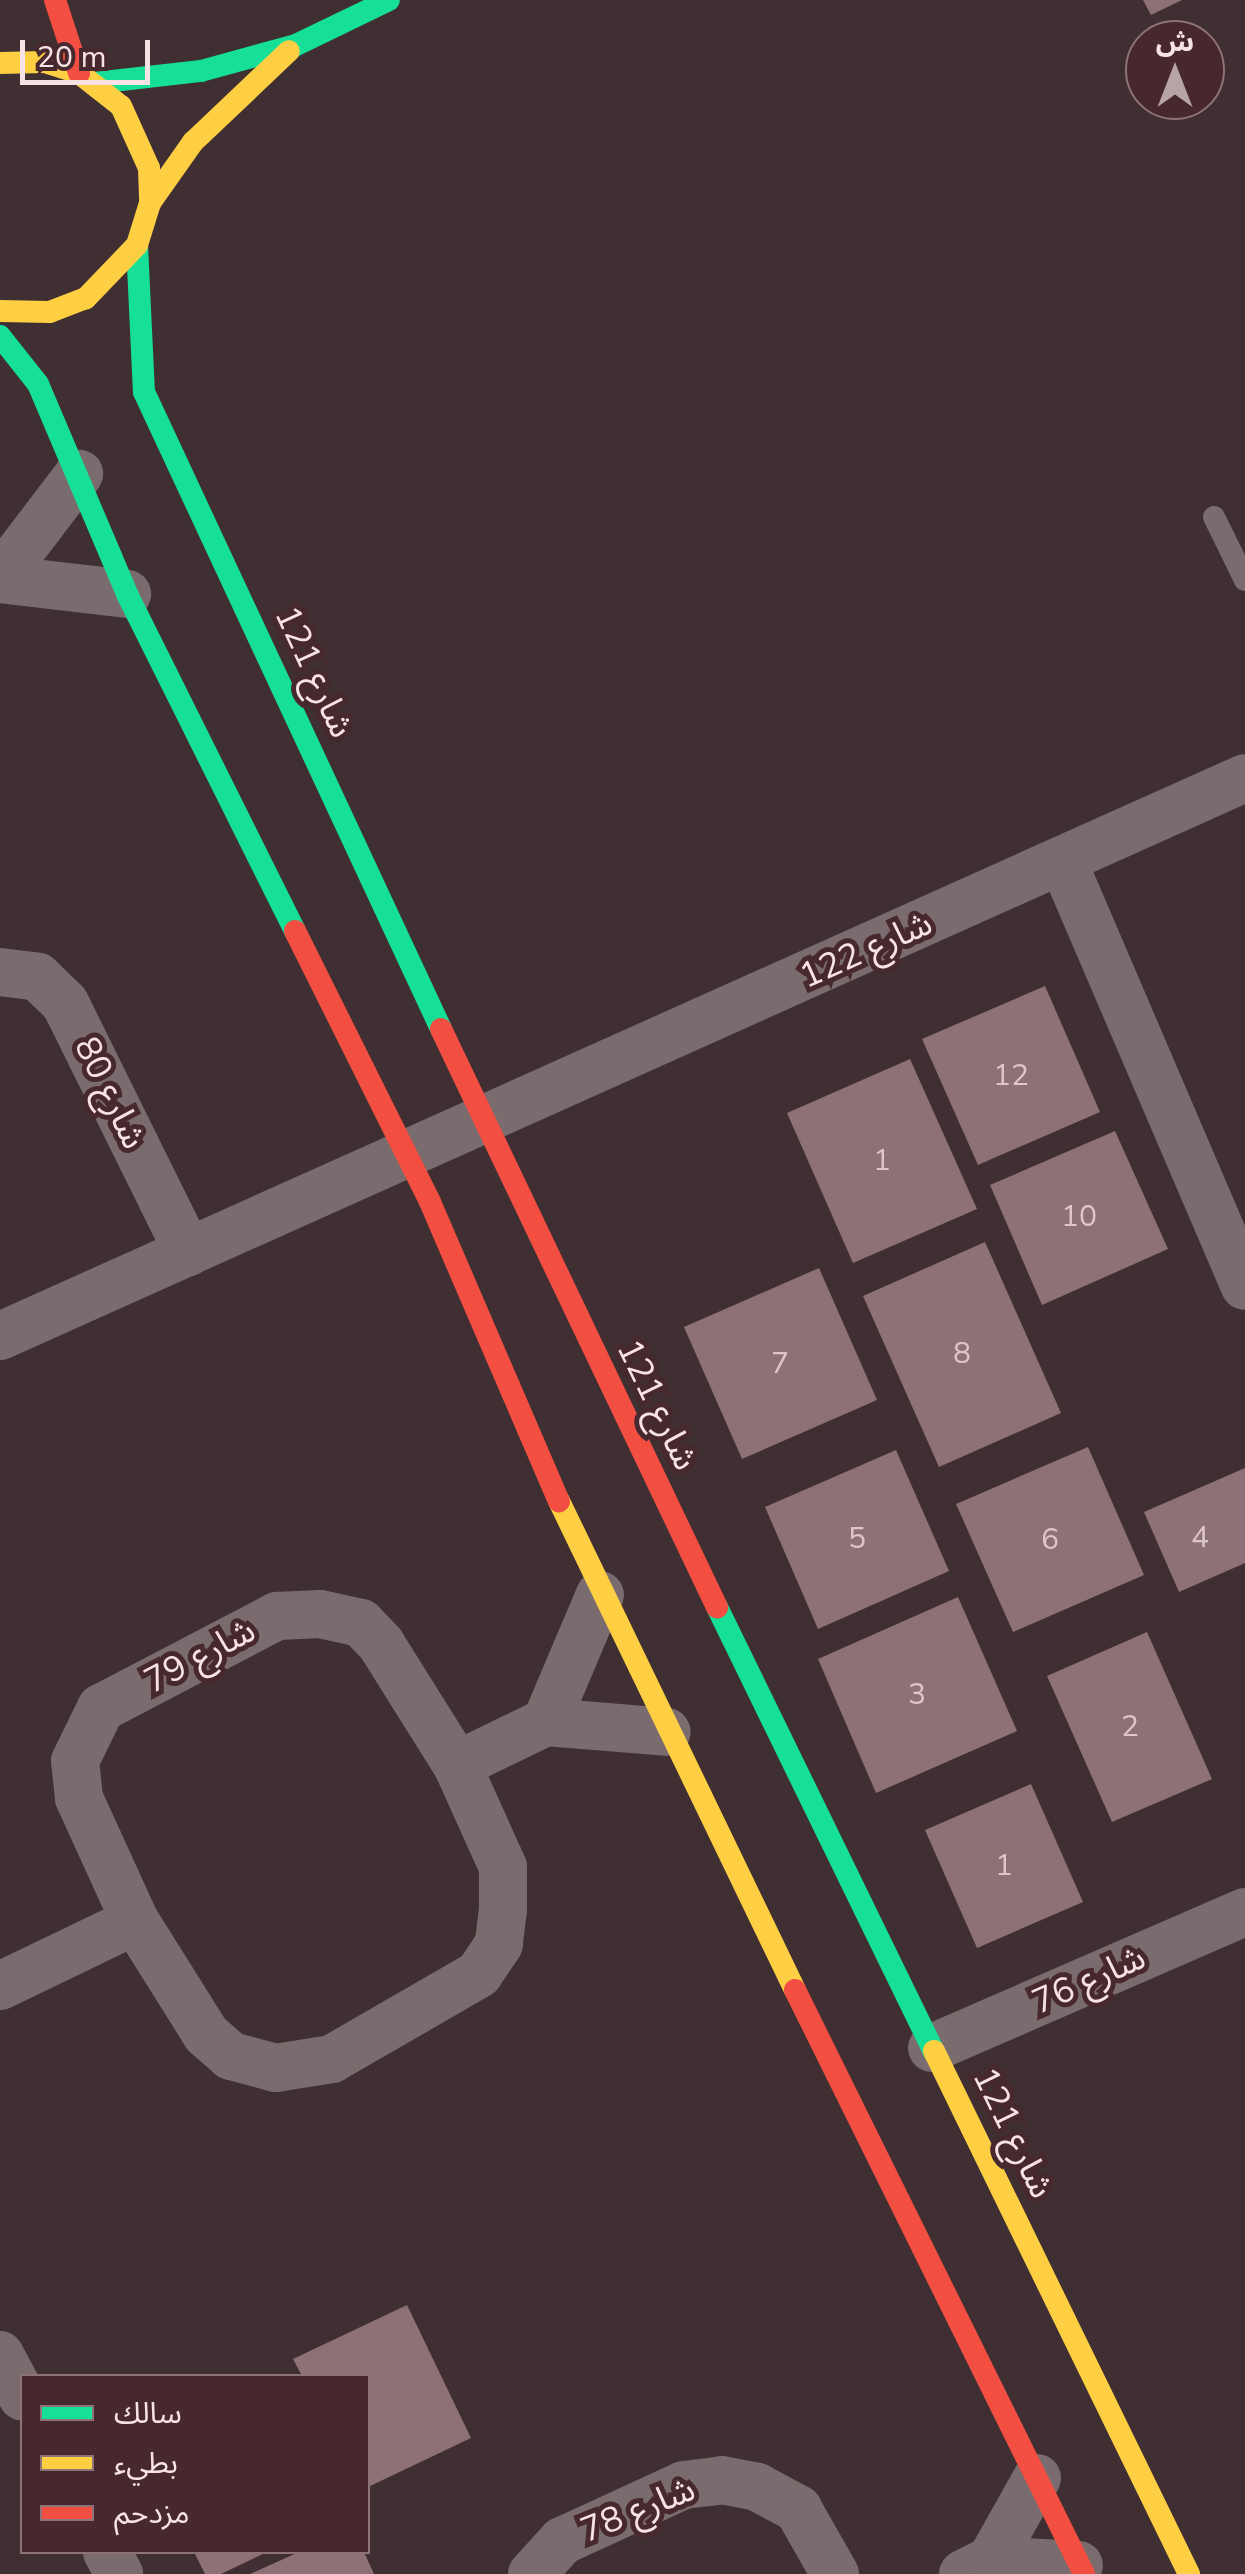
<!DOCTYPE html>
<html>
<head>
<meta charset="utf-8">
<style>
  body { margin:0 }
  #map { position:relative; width:1245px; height:2574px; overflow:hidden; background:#3f2f32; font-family:"Nunito Sans","Noto Sans Arabic",sans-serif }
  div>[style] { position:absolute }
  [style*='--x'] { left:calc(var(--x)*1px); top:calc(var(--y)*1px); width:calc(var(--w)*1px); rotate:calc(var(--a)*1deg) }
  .building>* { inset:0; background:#8d7177 }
  .lane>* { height:22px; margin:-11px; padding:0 11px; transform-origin:11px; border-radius:11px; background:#7a6c6e }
  .street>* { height:48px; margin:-24px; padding:0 24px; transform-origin:24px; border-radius:24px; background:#7a6c6e }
  .fast>* { height:22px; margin:-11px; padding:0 11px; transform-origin:11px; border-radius:11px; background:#16e098 }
  .slow>* { height:22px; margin:-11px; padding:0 11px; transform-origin:11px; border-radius:11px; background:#ffcf43 }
  .jam>* { height:22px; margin:-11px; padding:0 11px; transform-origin:11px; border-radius:11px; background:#f24e42 }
  span { translate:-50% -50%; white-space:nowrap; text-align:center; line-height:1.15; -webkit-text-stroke:10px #46282e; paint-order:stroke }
  .number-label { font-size:30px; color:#dcc6ca }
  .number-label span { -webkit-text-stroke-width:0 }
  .street-label { font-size:35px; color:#f7e3e6 }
  .legend { position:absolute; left:20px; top:2374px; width:350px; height:180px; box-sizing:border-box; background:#46282e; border:2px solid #8d7378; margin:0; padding:12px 18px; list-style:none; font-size:30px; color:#f7e3e6 }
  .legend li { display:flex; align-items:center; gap:20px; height:50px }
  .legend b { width:50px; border:2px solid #8d7378 }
  .north { position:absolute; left:1125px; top:20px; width:100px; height:100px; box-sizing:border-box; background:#46282e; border:2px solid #8d7378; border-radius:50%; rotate:0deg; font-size:28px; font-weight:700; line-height:40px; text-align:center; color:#f7e3e6 }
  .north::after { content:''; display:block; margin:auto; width:35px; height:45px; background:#b7a4a7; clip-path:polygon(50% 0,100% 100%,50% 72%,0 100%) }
  .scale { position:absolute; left:20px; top:40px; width:130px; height:45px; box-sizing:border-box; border:5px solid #f7e3e6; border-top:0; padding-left:12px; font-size:30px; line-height:35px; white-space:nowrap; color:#f7e3e6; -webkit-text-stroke:8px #46282e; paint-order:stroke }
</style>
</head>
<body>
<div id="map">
  <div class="building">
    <i style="clip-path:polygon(1143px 0,1182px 0,1151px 15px)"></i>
    <i style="clip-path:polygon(1045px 986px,1100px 1112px,978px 1165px,922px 1039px)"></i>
    <i style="clip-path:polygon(910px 1059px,977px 1209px,853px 1263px,787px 1113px)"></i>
    <i style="clip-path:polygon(1115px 1131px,1168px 1249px,1042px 1305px,990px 1185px)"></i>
    <i style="clip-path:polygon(985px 1242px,1061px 1413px,939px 1467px,863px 1296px)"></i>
    <i style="clip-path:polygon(819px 1268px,877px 1400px,742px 1459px,684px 1327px)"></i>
    <i style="clip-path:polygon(1088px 1447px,1144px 1575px,1013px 1632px,956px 1504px)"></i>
    <i style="clip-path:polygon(896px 1450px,949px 1571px,818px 1629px,765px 1507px)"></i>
    <i style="clip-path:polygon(1245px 1468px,1245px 1563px,1179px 1592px,1144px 1512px)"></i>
    <i style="clip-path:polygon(958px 1597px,1017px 1731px,876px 1793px,818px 1659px)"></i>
    <i style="clip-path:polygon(1147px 1632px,1212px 1779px,1112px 1822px,1047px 1676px)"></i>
    <i style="clip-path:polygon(1031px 1784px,1083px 1902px,977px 1948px,925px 1830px)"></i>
    <i style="clip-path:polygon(407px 2305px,471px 2438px,368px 2487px,368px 2376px,302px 2376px,293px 2359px)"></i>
    <i style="clip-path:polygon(194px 2552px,267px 2552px,221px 2574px,205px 2574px)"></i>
    <i style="clip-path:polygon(299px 2552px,364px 2552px,374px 2574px,250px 2574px)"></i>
  </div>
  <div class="lane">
    <i style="--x:1214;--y:517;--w:70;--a:63.8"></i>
  </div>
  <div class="street">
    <i style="--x:0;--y:578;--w:131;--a:-52.8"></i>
    <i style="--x:0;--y:579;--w:128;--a:6.7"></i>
    <i style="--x:1063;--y:862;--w:461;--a:66.8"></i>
    <i style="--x:0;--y:972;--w:38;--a:7"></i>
    <i style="--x:38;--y:977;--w:37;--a:44"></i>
    <i style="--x:65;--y:1003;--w:278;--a:63.7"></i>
    <i style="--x:0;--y:1336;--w:1364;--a:-24.14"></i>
    <i style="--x:320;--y:1614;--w:42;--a:12.4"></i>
    <i style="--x:361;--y:1623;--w:29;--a:46"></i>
    <i style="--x:381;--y:1644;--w:143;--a:57.9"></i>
    <i style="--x:457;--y:1765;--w:112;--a:65.7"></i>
    <i style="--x:503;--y:1867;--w:42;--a:90"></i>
    <i style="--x:503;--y:1909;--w:35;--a:97"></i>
    <i style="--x:499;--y:1944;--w:36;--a:124"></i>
    <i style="--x:479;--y:1974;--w:170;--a:150"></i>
    <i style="--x:332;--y:2059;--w:57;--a:170.9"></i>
    <i style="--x:276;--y:2068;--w:47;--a:-165.1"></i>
    <i style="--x:231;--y:2056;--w:33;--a:-139"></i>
    <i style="--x:206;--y:2034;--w:133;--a:-122.1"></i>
    <i style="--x:135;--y:1921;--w:135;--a:-114.5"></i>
    <i style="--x:79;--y:1798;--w:37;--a:-96"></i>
    <i style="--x:75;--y:1761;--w:59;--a:-63.9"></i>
    <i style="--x:101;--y:1708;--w:199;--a:-27.6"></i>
    <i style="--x:277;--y:1616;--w:43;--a:-2.7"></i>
    <i style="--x:546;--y:1722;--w:138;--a:-67"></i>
    <i style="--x:457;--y:1765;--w:99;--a:-25.8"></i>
    <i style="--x:546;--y:1722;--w:121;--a:4.7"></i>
    <i style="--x:0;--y:1986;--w:150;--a:-25.7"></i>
    <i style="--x:932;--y:2048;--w:341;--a:-23.5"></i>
    <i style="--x:0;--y:2355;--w:47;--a:61.8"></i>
    <i style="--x:107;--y:2552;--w:25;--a:61"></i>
    <i style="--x:991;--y:2560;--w:94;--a:-60.7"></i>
    <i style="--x:532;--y:2574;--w:45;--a:-47.7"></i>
    <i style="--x:562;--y:2541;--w:134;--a:-24.7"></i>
    <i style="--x:684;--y:2485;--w:38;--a:-7"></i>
    <i style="--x:722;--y:2480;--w:36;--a:11"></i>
    <i style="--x:757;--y:2487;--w:47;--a:28.2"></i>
    <i style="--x:798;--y:2509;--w:75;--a:60.4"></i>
    <i style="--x:963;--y:2574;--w:31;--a:-27"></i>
    <i style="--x:991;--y:2560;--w:88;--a:3.3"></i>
  </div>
  <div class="fast">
    <i style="--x:95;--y:83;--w:107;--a:-6.5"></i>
    <i style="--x:201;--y:71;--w:98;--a:-15.3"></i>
    <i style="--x:296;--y:45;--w:103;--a:-25.8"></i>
    <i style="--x:137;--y:245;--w:147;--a:87.3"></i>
    <i style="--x:144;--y:392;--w:703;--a:65"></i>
    <i style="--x:0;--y:336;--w:61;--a:51.6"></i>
    <i style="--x:38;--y:384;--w:228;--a:67"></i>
    <i style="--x:127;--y:594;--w:377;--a:63.5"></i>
    <i style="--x:717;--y:1607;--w:494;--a:64"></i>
  </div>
  <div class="slow">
    <i style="--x:0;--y:63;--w:45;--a:-1.3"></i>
    <i style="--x:45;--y:62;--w:36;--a:18"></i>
    <i style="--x:79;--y:73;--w:53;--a:38.2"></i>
    <i style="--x:121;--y:106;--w:68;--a:65.7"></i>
    <i style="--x:149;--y:168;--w:35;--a:88"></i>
    <i style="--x:150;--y:203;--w:44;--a:107.2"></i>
    <i style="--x:137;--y:245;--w:74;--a:133.9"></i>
    <i style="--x:86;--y:298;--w:39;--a:159"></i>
    <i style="--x:50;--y:312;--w:50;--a:-178.9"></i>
    <i style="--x:150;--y:203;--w:75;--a:-54.8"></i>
    <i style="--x:193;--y:142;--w:132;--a:-43.5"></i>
    <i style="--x:559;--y:1501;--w:543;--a:64.24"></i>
    <i style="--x:934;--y:2051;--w:582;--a:64.01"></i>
  </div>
  <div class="jam">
    <i style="--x:55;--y:0;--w:77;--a:71.8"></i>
    <i style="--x:295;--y:931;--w:303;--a:63.5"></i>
    <i style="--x:430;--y:1202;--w:326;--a:66.7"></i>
    <i style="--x:441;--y:1029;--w:641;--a:64.48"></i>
    <i style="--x:795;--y:1990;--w:652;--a:63.67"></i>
  </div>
  <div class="number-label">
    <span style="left:1011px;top:1076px">12</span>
    <span style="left:882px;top:1161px">1</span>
    <span style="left:1079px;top:1217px">10</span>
    <span style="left:962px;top:1354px">8</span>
    <span style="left:780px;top:1364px">7</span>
    <span style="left:1200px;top:1538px">4</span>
    <span style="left:857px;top:1539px">5</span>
    <span style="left:1050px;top:1540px">6</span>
    <span style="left:917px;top:1695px">3</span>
    <span style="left:1130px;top:1727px">2</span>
    <span style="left:1004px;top:1866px">1</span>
  </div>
  <div class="street-label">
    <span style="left:314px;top:672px;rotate:65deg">شارع 121</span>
    <span style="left:866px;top:950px;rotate:-24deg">شارع 122</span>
    <span style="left:110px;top:1093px;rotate:64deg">شارع 80</span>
    <span style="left:657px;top:1405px;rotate:64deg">شارع 121</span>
    <span style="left:200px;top:1656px;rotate:-28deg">شارع 79</span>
    <span style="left:1089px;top:1980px;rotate:-24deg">شارع 76</span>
    <span style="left:1013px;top:2133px;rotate:64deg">شارع 121</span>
    <span style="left:638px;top:2510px;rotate:-22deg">شارع 78</span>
  </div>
  <ul class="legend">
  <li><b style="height:12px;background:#16e098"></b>سالك</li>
  <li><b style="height:12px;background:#ffcf43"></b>بطيء</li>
  <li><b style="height:12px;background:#f24e42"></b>مزدحم</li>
  </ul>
  <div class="north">ش</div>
  <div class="scale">20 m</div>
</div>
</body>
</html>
